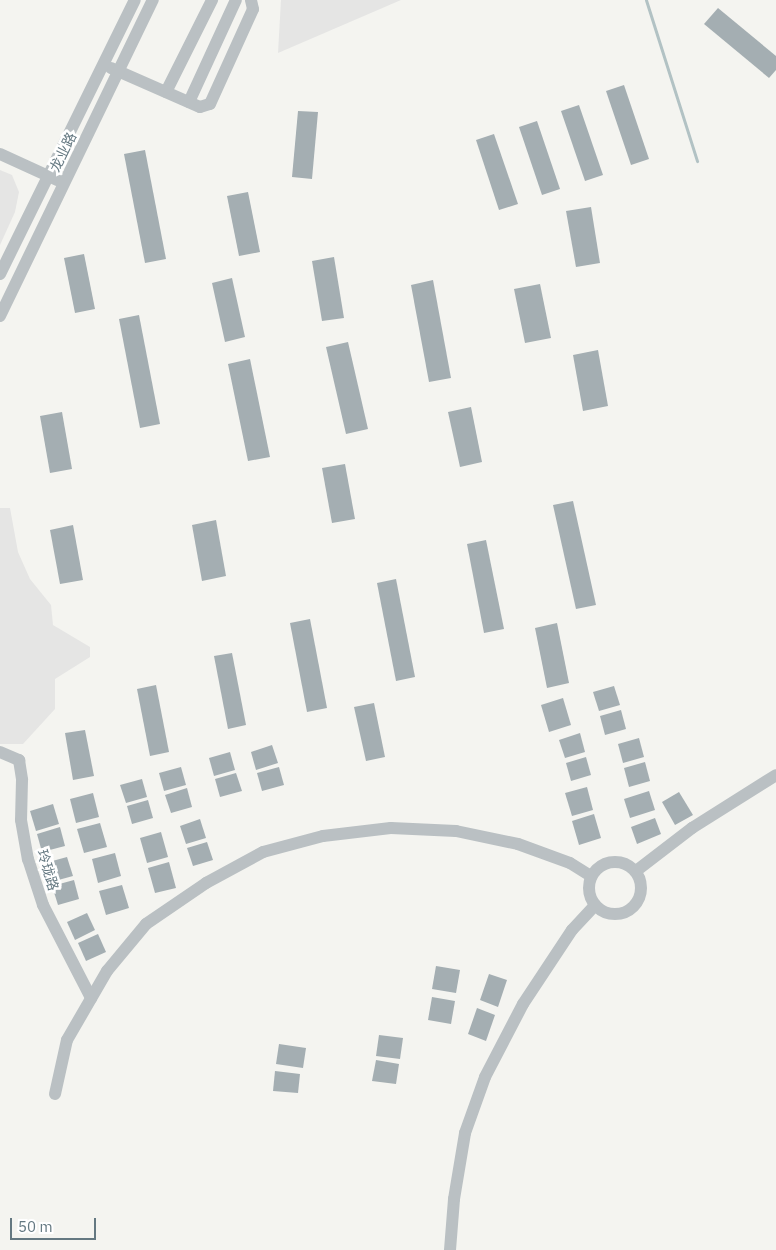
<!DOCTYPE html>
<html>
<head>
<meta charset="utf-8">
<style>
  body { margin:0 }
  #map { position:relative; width:776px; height:1250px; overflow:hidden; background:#f4f4f0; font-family:"IBM Plex Sans","Noto Sans SC",sans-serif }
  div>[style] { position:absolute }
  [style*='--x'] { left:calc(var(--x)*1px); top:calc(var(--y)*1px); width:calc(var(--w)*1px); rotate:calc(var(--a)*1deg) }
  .built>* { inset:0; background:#e5e5e4 }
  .stream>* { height:3px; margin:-1.5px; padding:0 1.5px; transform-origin:1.5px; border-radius:1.5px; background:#b2c2c4 }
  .building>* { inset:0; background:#a4aeb2 }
  .minor>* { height:12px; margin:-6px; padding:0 6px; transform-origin:6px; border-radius:6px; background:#bac0c3 }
  .minor>.ring { margin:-6px; padding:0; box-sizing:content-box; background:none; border:12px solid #bac0c3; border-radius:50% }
  span { translate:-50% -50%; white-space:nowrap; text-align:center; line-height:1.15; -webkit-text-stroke:5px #fff; paint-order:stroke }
  .street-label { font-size:14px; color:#647881 }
  .scale { position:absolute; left:10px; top:1218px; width:86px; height:22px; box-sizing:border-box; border:2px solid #647881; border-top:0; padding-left:6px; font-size:15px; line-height:18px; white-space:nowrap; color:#647881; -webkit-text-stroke:4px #fff; paint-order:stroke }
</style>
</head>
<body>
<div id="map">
  <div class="built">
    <i style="clip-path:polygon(281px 0,401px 0,278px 53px)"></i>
    <i style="clip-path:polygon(0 170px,12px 175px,19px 192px,15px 212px,0 245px)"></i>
    <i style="clip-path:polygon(0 508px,10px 508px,18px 552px,30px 579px,51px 605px,53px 625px,90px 647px,90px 657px,55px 679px,55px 709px,23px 744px,0 744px)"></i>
  </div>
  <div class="stream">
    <i style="--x:646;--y:0;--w:169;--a:72.4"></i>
  </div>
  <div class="building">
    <i style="clip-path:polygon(718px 8px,776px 56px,776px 70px,769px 78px,704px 24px)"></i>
    <i style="clip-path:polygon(624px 85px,649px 159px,631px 165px,606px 91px)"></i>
    <i style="clip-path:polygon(579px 105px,603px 175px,585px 181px,561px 111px)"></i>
    <i style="clip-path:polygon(298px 111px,318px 112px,312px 179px,292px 177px)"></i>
    <i style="clip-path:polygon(537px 121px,560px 189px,542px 195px,519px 127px)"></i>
    <i style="clip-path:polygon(494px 134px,518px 204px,499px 210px,476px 140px)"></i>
    <i style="clip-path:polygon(145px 150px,166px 259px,145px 263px,124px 154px)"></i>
    <i style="clip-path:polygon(248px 192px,260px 252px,239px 256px,227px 196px)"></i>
    <i style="clip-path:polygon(591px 207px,600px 263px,576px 267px,566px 211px)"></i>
    <i style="clip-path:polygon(84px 254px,95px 309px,75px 313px,64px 258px)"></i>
    <i style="clip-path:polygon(334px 257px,344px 318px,322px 321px,312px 261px)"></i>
    <i style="clip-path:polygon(232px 278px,245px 337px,225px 342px,212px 283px)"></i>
    <i style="clip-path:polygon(433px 280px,451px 378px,429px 382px,411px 285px)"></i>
    <i style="clip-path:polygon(540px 284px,551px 338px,525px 343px,514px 289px)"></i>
    <i style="clip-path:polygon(139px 315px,160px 424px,140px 428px,119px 319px)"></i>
    <i style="clip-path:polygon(348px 342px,368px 429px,346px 434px,326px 347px)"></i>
    <i style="clip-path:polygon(598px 350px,608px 406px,583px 411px,573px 355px)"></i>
    <i style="clip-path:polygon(250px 359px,270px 457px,248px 461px,228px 364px)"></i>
    <i style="clip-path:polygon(471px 407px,482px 462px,460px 467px,448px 412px)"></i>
    <i style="clip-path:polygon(62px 412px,72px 469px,50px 473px,40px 416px)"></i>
    <i style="clip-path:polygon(345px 464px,355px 519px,332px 523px,322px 468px)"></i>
    <i style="clip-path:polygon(573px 501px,596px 605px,576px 609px,553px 505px)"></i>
    <i style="clip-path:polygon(216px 520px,226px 576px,202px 581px,192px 525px)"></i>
    <i style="clip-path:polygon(73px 525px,83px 580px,60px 584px,50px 530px)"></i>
    <i style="clip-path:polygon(486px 540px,504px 629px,484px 633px,467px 544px)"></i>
    <i style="clip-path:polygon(396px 579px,415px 677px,396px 681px,377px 583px)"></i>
    <i style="clip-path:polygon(310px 619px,327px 708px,307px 712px,290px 623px)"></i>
    <i style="clip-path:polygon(557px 623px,569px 683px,547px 688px,535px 628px)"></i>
    <i style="clip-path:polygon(232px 653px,246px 725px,228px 729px,214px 656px)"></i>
    <i style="clip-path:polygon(156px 685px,169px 752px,150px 756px,137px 689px)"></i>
    <i style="clip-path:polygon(614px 686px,620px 705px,599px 711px,593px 692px)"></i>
    <i style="clip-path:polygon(563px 698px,571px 725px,549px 732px,541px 705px)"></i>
    <i style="clip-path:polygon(374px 703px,385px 757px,366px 761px,354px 707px)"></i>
    <i style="clip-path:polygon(621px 710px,626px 729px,605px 735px,600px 716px)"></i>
    <i style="clip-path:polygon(85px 730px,94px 776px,73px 780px,65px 733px)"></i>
    <i style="clip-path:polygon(580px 733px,585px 752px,565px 758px,559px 740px)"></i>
    <i style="clip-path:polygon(639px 738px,644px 757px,623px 763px,618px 744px)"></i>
    <i style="clip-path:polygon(272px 745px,278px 763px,256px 770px,251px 752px)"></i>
    <i style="clip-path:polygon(230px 752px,235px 770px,214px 776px,209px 758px)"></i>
    <i style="clip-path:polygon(586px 757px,591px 775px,571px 781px,566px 763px)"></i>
    <i style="clip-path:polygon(645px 762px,650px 781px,629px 787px,624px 768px)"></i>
    <i style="clip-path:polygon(181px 767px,186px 785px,164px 791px,159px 773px)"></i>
    <i style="clip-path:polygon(279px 767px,284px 785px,262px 791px,257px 773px)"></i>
    <i style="clip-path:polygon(236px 773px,242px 791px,220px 797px,215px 779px)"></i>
    <i style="clip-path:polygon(142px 779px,147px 797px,126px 803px,120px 785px)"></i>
    <i style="clip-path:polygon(587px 787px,593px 810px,572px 816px,565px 793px)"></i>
    <i style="clip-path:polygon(187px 788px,192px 807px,171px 813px,165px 795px)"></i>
    <i style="clip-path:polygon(649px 791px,655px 810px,630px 818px,624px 799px)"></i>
    <i style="clip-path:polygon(679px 792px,693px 815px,675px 825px,662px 802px)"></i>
    <i style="clip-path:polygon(93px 793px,99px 817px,76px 823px,70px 799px)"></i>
    <i style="clip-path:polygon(148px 800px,153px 818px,132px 824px,127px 806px)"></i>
    <i style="clip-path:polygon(53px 804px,59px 824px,36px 831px,30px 811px)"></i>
    <i style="clip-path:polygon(594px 814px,601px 838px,579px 845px,572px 821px)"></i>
    <i style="clip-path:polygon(655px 818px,661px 834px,637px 844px,631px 827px)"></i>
    <i style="clip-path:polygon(200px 819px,206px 838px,186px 844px,180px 826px)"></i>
    <i style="clip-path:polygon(100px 823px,107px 847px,84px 853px,77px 829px)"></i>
    <i style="clip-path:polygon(60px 827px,65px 846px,42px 852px,37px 834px)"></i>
    <i style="clip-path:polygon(161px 832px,168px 857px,147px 863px,140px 838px)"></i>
    <i style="clip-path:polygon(207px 842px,213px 860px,193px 866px,187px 848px)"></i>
    <i style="clip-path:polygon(115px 853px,121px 876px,98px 883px,92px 859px)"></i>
    <i style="clip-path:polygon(67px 857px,73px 876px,51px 882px,45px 863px)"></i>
    <i style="clip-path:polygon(169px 862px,176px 888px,155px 893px,148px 868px)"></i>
    <i style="clip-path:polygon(74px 880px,79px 899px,58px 905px,52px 886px)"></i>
    <i style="clip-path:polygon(122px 885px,129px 908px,106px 915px,99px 891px)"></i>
    <i style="clip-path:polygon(87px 913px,95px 930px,75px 940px,67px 922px)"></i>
    <i style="clip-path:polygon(98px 934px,106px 952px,86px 961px,78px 943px)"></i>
    <i style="clip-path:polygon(436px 966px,460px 970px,456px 993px,432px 989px)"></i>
    <i style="clip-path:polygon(489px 974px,507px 980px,498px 1007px,480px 1000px)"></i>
    <i style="clip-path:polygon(432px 997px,455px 1001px,451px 1024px,428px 1020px)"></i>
    <i style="clip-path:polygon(477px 1008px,495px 1015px,486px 1041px,468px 1034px)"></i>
    <i style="clip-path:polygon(379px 1035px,403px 1038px,400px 1059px,376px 1056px)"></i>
    <i style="clip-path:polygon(279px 1044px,306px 1048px,303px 1068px,276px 1064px)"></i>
    <i style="clip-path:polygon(376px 1060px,399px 1064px,396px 1084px,372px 1081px)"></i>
    <i style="clip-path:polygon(275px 1071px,300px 1074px,298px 1093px,273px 1091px)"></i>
  </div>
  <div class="minor">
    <i style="--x:111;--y:68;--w:97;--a:23.7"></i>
    <i style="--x:200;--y:107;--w:10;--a:-17"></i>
    <i style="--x:210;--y:104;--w:104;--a:-65.6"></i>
    <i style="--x:253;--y:9;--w:9;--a:-103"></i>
    <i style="--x:166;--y:92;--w:103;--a:-63.4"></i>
    <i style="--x:189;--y:102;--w:112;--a:-65.3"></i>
    <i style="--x:0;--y:154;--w:63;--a:24.5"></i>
    <i style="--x:0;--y:274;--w:305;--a:-63.8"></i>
    <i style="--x:0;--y:316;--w:351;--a:-64.2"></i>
    <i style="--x:0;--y:752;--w:21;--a:23"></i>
    <i style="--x:19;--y:760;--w:20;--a:81"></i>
    <i style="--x:22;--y:780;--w:40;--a:91.4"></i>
    <i style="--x:21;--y:820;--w:40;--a:80"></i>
    <i style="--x:28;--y:859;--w:48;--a:71.9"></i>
    <i style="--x:43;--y:905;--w:105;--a:62.7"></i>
    <i class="ring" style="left:589px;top:862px;width:40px;height:40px"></i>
    <i style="--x:636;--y:871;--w:71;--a:-37.5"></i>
    <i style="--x:692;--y:828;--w:99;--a:-32.2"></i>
    <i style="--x:55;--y:1094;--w:55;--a:-77.5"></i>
    <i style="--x:67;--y:1040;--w:80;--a:-59.9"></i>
    <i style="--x:107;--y:971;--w:61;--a:-50.3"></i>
    <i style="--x:146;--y:924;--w:73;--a:-34.3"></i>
    <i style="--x:206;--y:883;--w:65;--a:-28.5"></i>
    <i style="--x:263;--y:852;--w:62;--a:-14.9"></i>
    <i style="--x:323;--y:836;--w:68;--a:-6.7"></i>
    <i style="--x:391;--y:828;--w:65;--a:2.6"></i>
    <i style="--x:456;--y:831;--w:63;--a:11.8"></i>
    <i style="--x:518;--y:844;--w:55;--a:20.1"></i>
    <i style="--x:570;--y:863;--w:25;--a:32"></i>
    <i style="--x:450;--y:1250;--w:51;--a:-85.5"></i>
    <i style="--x:454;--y:1199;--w:67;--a:-80.5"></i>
    <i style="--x:465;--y:1133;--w:59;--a:-70.3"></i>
    <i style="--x:485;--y:1077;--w:82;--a:-62.5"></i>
    <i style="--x:523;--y:1004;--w:89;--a:-56.5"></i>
    <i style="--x:572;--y:930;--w:34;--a:-47"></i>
  </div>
  <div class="street-label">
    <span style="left:63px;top:152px;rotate:-64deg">龙业路</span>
    <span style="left:48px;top:870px;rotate:73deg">玲珑路</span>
  </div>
  <div class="scale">50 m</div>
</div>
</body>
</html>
